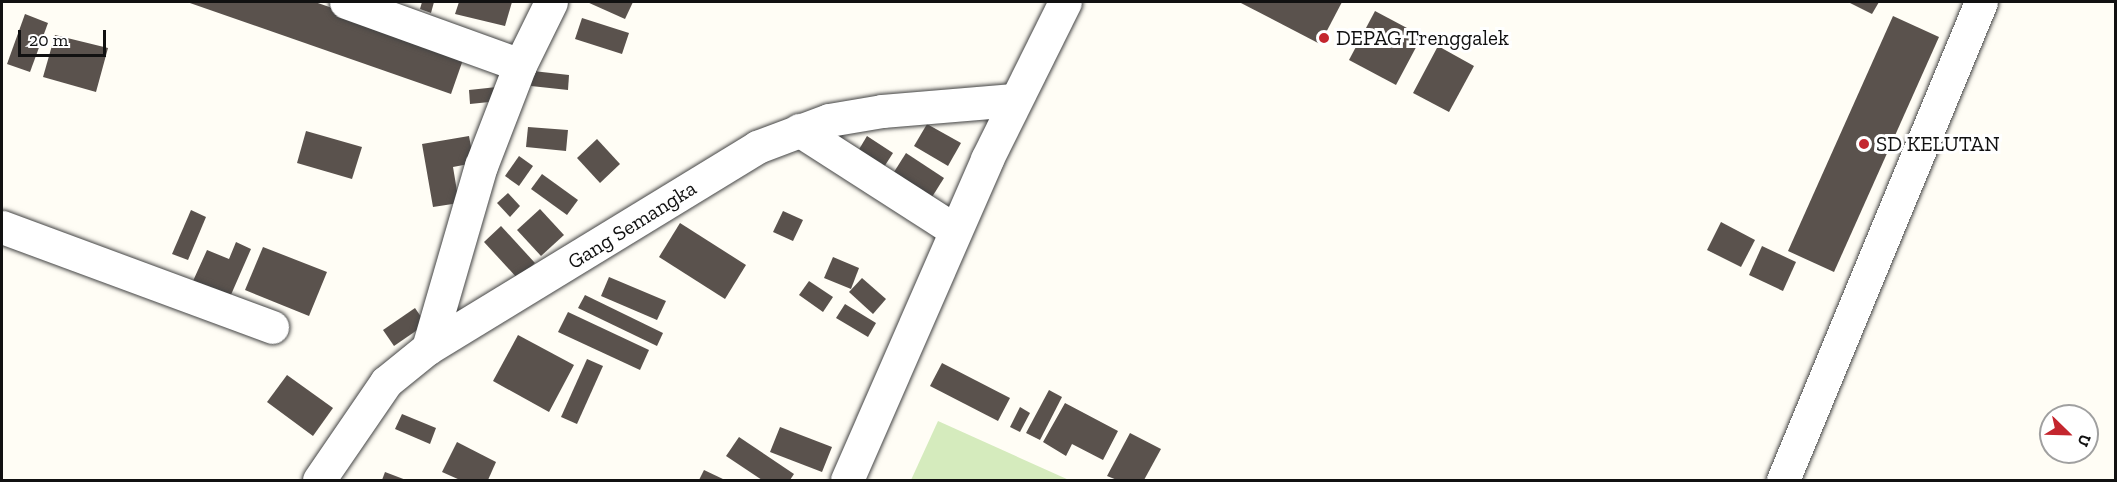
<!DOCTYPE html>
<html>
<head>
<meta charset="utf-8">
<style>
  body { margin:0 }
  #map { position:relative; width:2117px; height:482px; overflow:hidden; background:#fffdf5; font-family:"Zilla Slab",serif }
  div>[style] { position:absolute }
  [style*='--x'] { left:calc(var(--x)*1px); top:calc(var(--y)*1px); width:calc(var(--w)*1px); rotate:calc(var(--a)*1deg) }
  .green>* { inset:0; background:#d5ebbd }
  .building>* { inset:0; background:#5a524d }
  .roads { filter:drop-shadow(0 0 2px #444) drop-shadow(0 0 2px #444) }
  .minor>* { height:33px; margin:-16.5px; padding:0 16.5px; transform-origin:16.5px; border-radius:16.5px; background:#fff }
  .dots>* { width:16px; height:16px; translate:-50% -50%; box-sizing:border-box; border:3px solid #fff; border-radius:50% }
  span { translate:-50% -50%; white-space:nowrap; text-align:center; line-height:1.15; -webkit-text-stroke:6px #fff; paint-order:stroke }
  .poi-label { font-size:21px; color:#111 }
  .left { translate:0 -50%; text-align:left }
  .street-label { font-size:21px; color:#111 }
  .frame { position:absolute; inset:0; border:3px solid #111; pointer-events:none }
  .north { position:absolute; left:2039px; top:404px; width:60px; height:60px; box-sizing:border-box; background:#fff; border:2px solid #a0a0a0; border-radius:50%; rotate:113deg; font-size:16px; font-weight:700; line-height:24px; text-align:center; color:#111 }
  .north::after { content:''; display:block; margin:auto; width:21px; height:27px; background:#c4262e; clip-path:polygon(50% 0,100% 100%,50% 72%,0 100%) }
  .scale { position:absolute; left:18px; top:30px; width:88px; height:27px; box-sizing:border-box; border:3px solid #111; border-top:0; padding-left:8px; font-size:18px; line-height:21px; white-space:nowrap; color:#111; -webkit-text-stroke:4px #fff; paint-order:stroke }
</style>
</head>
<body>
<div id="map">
  <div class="green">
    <i style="clip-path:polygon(938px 421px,1069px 480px,911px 480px)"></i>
  </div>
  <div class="building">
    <i style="clip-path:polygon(187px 2px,315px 2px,465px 54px,451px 94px)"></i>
    <i style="clip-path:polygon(422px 2px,434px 2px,431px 13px,420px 9px)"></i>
    <i style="clip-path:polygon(459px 2px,512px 2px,505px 26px,455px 14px)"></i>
    <i style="clip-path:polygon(587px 2px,633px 2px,625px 19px)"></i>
    <i style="clip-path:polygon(1239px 2px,1342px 2px,1320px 44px)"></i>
    <i style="clip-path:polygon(1848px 2px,1879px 2px,1872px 14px)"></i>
    <i style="clip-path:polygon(1375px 11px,1422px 36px,1396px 85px,1349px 60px)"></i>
    <i style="clip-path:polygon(25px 14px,48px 23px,30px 72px,7px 64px)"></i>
    <i style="clip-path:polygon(1893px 16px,1939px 37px,1834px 272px,1788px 251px)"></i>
    <i style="clip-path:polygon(582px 18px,629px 33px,622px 54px,575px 39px)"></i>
    <i style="clip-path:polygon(55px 35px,108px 48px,96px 92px,43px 77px)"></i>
    <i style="clip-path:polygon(1438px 46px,1474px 66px,1449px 112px,1413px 93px)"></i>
    <i style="clip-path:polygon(533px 71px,569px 75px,568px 90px,531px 86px)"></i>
    <i style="clip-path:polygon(497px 87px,499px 101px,470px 104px,469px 90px)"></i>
    <i style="clip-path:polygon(927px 124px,961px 143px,948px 166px,914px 146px)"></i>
    <i style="clip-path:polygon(528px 127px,568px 130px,566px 151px,526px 147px)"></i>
    <i style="clip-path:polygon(306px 131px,362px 147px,352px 179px,297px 163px)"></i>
    <i style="clip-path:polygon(469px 136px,474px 163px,453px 167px,459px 203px,433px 207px,422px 144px)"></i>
    <i style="clip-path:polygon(867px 136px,893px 153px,884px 167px,858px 151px)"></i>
    <i style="clip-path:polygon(597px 139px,620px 164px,600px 183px,577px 158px)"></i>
    <i style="clip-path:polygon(906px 153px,944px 178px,932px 197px,894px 172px)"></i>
    <i style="clip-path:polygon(519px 156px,533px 166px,519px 186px,505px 176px)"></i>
    <i style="clip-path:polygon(542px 174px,578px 200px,567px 215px,531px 189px)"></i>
    <i style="clip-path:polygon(508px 193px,520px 206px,510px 217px,497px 203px)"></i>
    <i style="clip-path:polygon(540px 209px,564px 235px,541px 256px,517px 230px)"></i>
    <i style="clip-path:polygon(191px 210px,206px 217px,188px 260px,172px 254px)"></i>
    <i style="clip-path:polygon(783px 211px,803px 220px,793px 241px,773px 232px)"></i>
    <i style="clip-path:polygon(1721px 222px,1755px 240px,1741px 267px,1707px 250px)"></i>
    <i style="clip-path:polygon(680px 223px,746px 265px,725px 299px,659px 257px)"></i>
    <i style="clip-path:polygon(501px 226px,535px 263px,518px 279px,484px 242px)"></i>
    <i style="clip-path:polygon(236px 242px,251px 249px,230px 297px,193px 281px,207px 250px,229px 259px)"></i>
    <i style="clip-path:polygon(1762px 246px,1796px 262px,1783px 291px,1749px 275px)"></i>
    <i style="clip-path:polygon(263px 247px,327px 272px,309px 316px,245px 290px)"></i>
    <i style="clip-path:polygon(833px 257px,859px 268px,851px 289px,824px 278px)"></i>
    <i style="clip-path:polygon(609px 277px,666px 301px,657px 320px,601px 296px)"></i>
    <i style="clip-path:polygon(862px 278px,886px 299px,873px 314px,849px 292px)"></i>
    <i style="clip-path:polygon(809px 281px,833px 297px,823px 312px,799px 295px)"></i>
    <i style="clip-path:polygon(585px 295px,663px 333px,657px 346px,578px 308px)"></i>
    <i style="clip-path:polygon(845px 304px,876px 323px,868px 337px,836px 318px)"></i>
    <i style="clip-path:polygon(415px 308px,426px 324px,394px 346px,383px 330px)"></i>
    <i style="clip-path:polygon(568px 312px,649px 350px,640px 370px,558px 332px)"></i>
    <i style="clip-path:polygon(518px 335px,574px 365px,549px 412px,493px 381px)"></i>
    <i style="clip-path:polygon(587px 359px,603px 366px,577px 424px,561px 417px)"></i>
    <i style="clip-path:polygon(942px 363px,1010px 398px,998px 421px,930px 386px)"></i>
    <i style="clip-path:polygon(287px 375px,333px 408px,313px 436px,267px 402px)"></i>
    <i style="clip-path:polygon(1049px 390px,1062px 397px,1040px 440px,1026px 433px)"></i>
    <i style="clip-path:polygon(1065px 403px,1118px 431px,1103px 460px,1072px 444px,1066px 456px,1043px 442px)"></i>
    <i style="clip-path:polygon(1020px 407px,1030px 413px,1020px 432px,1010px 427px)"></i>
    <i style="clip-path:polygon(402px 414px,436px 428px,430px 444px,395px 429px)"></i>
    <i style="clip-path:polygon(780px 427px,832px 447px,822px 472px,770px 452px)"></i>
    <i style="clip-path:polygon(1130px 433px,1161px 449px,1144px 480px,1117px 480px,1107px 476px)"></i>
    <i style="clip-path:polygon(739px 437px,794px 474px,790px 480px,762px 480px,726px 456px)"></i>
    <i style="clip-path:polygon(457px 442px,496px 462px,488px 480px,460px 480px,442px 472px)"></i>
    <i style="clip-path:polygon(704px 470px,725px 480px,699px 480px)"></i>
    <i style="clip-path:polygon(385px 472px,406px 480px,382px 480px)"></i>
  </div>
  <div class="roads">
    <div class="minor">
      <i style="--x:346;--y:2;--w:185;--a:19.9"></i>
      <i style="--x:799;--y:130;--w:185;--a:32.7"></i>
      <i style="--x:2;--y:227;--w:288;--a:20.3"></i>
      <i style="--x:428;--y:348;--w:190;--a:-73.8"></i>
      <i style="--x:481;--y:166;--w:108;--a:-68.9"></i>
      <i style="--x:520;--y:65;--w:70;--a:-63.8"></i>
      <i style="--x:319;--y:480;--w:119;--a:-55.6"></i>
      <i style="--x:386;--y:382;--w:54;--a:-39"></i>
      <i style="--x:428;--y:348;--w:386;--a:-31.4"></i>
      <i style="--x:757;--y:147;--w:77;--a:-20.6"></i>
      <i style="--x:829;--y:120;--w:54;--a:-9.6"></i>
      <i style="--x:882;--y:111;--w:132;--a:-4.8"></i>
      <i style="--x:847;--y:480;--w:350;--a:-66.4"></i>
      <i style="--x:987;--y:159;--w:175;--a:-63.6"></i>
      <i style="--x:1783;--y:480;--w:517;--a:-67.5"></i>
    </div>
  </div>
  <div class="dots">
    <i style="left:1324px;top:38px;background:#c4262e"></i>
    <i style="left:1864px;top:144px;background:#c4262e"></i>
  </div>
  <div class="poi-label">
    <span class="left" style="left:1336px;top:38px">DEPAG Trenggalek</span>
    <span class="left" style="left:1876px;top:144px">SD KELUTAN</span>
  </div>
  <div class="street-label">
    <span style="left:632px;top:225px;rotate:-32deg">Gang Semangka</span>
  </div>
  <div class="frame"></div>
  <div class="north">U</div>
  <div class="scale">20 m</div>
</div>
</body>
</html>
